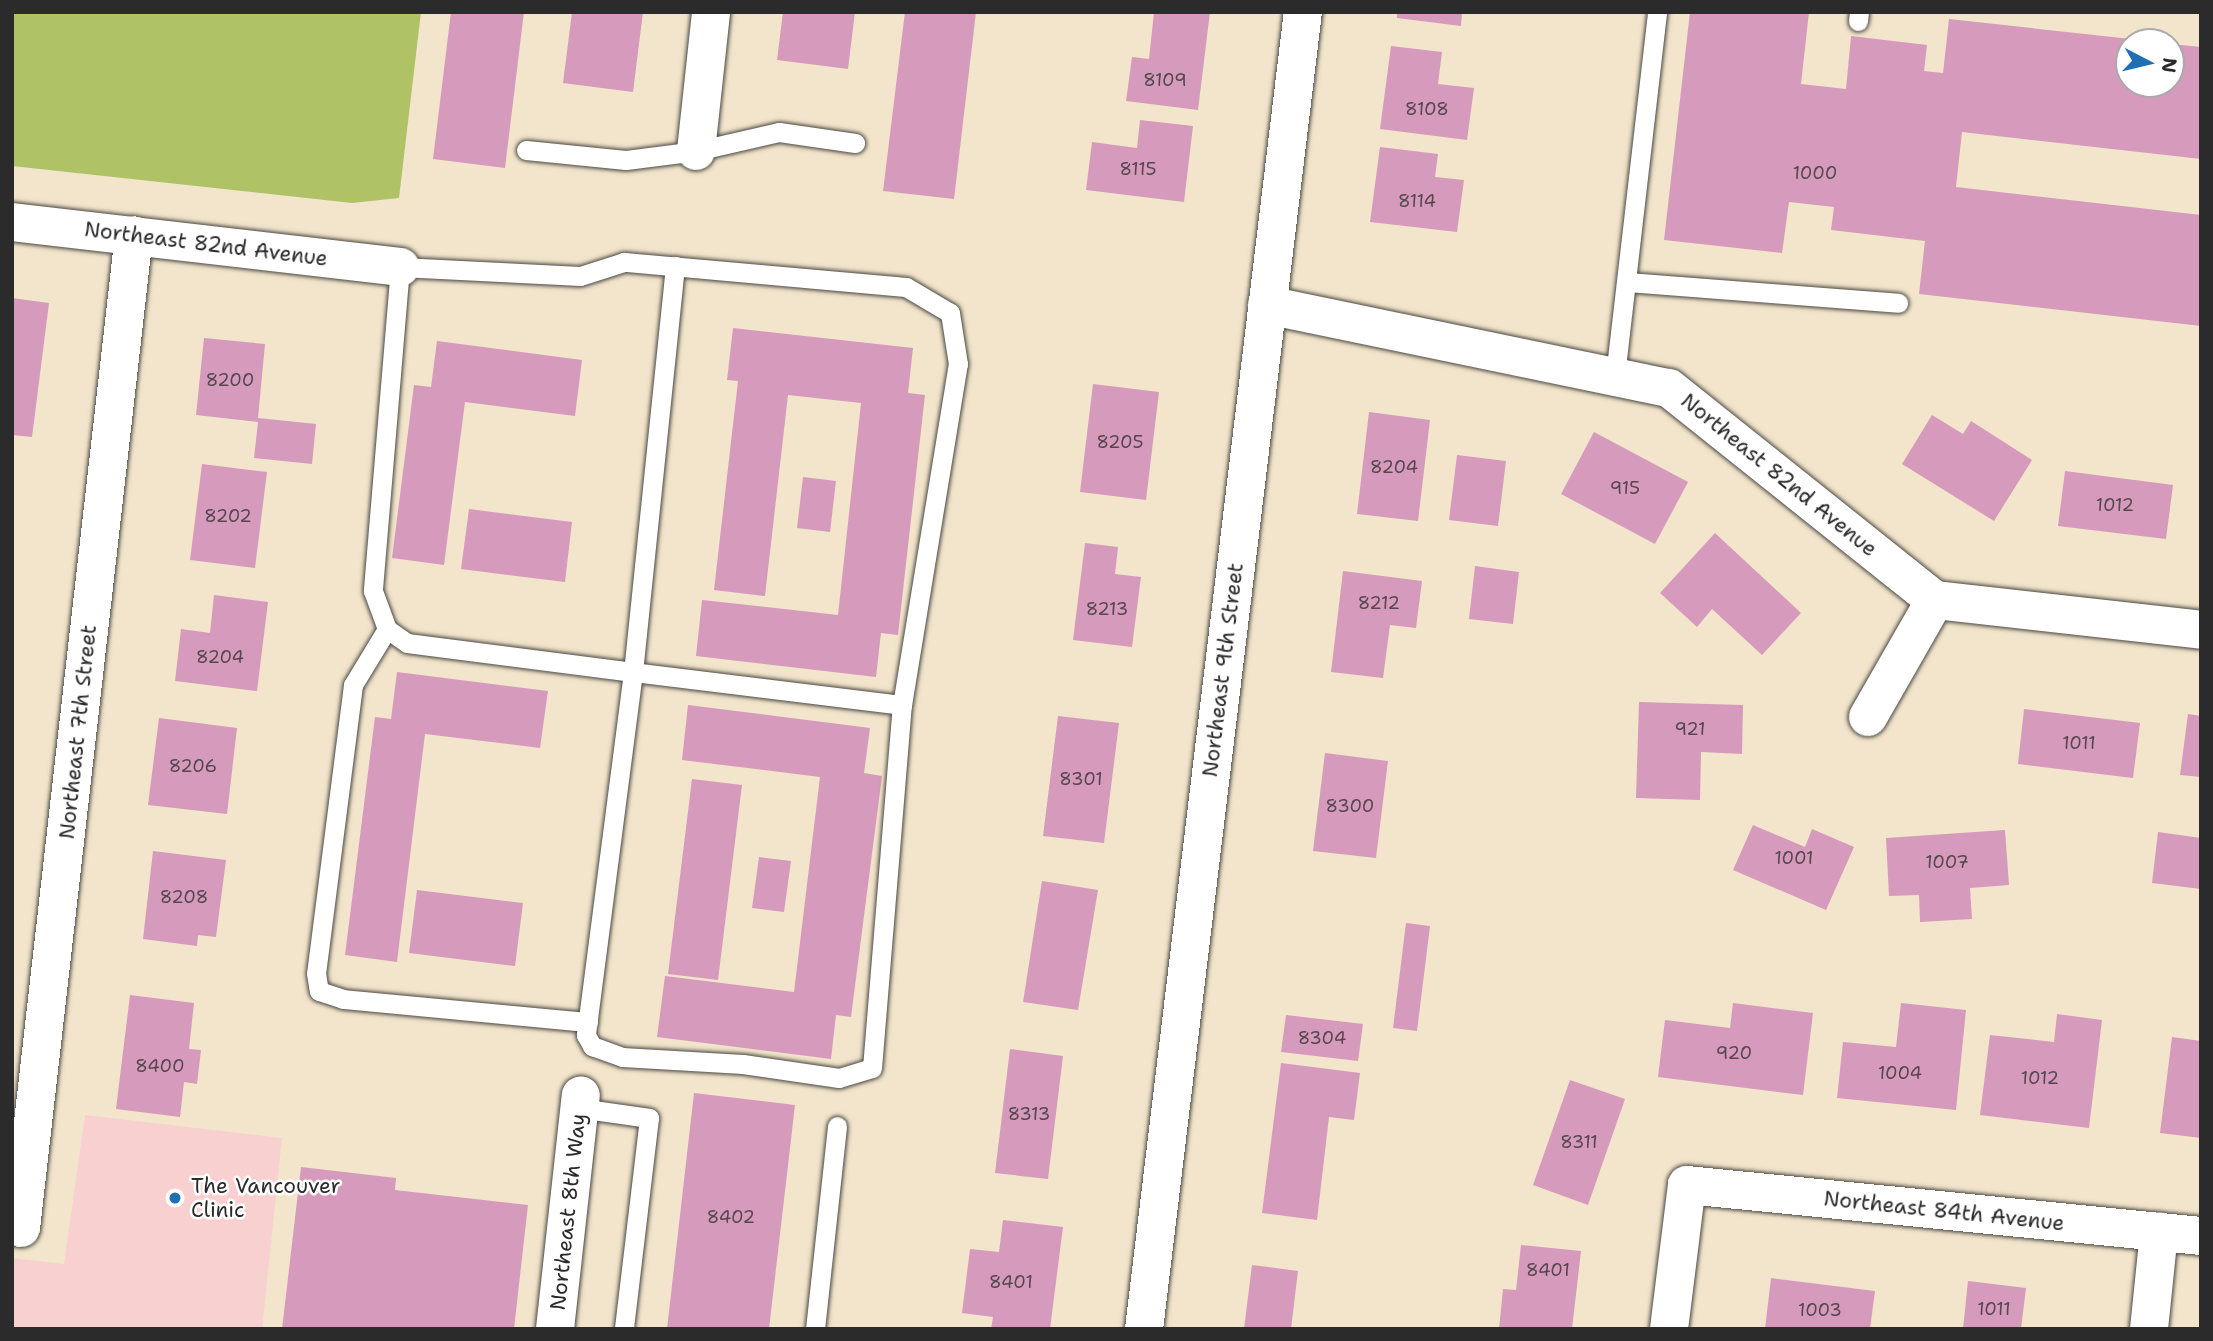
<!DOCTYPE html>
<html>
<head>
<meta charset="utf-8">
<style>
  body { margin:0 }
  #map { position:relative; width:2213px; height:1341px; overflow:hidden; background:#f3e5cb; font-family:"Shantell Sans",sans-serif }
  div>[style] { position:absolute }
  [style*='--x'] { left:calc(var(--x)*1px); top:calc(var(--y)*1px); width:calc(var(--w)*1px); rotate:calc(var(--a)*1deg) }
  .built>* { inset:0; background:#f7d0cf }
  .green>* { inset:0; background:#afc266 }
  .building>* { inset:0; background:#d69abc }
  .roads { filter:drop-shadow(0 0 2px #494743) drop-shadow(0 0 2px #494743) }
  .lane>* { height:19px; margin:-9.5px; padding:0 9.5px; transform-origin:9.5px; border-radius:9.5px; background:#fff }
  .street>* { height:38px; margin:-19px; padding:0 19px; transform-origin:19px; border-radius:19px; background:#fff }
  .dots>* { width:19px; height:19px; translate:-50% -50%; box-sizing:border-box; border:4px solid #fff; border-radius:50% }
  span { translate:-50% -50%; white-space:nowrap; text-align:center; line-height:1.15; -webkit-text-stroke:5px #fff; paint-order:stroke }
  .number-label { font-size:18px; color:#56474f }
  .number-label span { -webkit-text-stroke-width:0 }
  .street-label { font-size:21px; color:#2b2b2b }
  .poi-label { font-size:21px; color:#2b2b2b }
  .left { translate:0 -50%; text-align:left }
  .frame { position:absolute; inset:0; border:14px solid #2b2b2b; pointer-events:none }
  .north { position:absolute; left:2115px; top:28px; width:70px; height:70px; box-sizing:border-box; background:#fff; border:2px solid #aaa; border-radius:50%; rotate:97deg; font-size:19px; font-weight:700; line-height:28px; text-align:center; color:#2b2b2b }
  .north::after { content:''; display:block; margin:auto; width:24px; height:32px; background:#1f6fb2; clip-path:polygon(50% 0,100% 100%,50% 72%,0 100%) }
</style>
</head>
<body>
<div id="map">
  <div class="built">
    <i style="clip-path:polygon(85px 1115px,282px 1138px,262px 1329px,12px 1329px,12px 1258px,64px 1264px)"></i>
  </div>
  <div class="green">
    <i style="clip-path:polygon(12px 12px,421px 12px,399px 198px,352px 203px,12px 166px)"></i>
  </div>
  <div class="building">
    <i style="clip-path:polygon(451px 12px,524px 12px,505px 168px,433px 159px)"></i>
    <i style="clip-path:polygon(572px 12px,643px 12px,633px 92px,563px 83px)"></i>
    <i style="clip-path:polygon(783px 12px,855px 12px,848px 69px,777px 60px)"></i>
    <i style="clip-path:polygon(905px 12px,976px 12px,954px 199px,883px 191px)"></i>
    <i style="clip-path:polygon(1154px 12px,1210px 12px,1198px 110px,1126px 101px,1132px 57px,1149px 59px)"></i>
    <i style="clip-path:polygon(1397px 12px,1462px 12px,1461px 26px,1397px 18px)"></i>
    <i style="clip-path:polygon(1690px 12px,1809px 12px,1801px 84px,1846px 89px,1851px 36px,1927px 45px,1924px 71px,1943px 73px,1949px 19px,2140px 40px,2129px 42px,2129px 84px,2171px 84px,2171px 44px,2201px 47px,2201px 159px,1962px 132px,1956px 187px,2201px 215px,2201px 326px,1919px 294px,1925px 241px,1831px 230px,1834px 207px,1789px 202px,1782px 253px,1664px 240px)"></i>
    <i style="clip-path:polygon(1391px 46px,1442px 52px,1438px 84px,1474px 88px,1467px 140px,1380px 129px)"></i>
    <i style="clip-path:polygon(1140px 120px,1193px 126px,1184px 202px,1086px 190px,1092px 142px,1137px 148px)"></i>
    <i style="clip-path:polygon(1380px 147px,1438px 154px,1435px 177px,1464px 180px,1457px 232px,1370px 222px)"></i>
    <i style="clip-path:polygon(12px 298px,49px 303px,32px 437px,12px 435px)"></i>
    <i style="clip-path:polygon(733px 328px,913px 348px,908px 393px,925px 395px,898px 635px,881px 633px,876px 677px,696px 656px,702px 600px,838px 615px,861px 403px,788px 395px,765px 596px,714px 590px,738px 381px,727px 380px)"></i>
    <i style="clip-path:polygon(204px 338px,265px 344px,258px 418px,316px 424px,312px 464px,254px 458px,258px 422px,196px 415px)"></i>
    <i style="clip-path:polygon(437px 341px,582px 360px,575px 416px,465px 402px,444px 565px,392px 558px,414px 385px,431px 387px)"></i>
    <i style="clip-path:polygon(1093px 384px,1159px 392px,1146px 500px,1080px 492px)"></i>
    <i style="clip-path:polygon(1369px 412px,1430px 420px,1418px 521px,1357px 514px)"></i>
    <i style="clip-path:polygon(1932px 415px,1963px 434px,1971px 421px,2032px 460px,1994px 521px,1902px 464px)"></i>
    <i style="clip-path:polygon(1594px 432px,1688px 482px,1655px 544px,1561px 494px)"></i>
    <i style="clip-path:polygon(1457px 455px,1506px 461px,1498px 526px,1449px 520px)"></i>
    <i style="clip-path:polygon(202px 464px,267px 472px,255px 568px,190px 560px)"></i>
    <i style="clip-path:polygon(2065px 471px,2173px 485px,2166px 539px,2058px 526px)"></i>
    <i style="clip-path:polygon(803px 477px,836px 481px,830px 532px,797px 528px)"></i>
    <i style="clip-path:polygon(469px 509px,572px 522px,565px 582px,461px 569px)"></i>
    <i style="clip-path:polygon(1715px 533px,1801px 613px,1762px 655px,1712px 609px,1697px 627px,1660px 593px)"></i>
    <i style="clip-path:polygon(1085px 543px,1118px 547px,1115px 574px,1141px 577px,1132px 647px,1073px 640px)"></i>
    <i style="clip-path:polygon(1475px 566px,1519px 572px,1513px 624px,1469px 619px)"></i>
    <i style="clip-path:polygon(1343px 571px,1422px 581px,1416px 628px,1390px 625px,1383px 678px,1331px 672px)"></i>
    <i style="clip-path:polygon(214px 595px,268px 602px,257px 691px,175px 681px,181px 629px,210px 633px)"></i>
    <i style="clip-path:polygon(397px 672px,548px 691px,540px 748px,425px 734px,397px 962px,345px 955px,375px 717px,391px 719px)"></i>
    <i style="clip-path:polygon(1639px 702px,1743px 705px,1742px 754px,1701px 752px,1700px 800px,1636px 798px)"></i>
    <i style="clip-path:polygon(688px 705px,870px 728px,864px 773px,882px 776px,851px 1017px,836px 1015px,831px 1059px,657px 1037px,665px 976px,794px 992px,820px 777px,682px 760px)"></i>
    <i style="clip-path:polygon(2024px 709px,2140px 723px,2133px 778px,2018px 764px)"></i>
    <i style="clip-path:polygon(2188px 714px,2201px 716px,2201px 777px,2180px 775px)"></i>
    <i style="clip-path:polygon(1058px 716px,1119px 723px,1104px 843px,1043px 836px)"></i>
    <i style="clip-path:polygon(159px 718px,237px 728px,227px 814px,148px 805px)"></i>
    <i style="clip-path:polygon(1325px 753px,1388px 761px,1376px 858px,1313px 851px)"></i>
    <i style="clip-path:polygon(692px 779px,742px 785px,718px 980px,668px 974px)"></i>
    <i style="clip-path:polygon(1753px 825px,1805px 847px,1812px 829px,1854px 847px,1826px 910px,1733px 870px)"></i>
    <i style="clip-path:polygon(2005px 830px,2009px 885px,1970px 888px,1972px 919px,1920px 922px,1919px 895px,1889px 896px,1886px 838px)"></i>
    <i style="clip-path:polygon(2158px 832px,2201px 838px,2201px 889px,2152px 883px)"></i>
    <i style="clip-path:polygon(153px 851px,226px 860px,216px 937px,198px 935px,197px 946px,143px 939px)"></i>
    <i style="clip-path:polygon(759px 857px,791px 861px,784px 912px,752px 908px)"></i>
    <i style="clip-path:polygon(1042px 881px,1098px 890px,1078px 1010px,1023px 1002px)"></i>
    <i style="clip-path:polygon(417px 890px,523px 903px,515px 966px,409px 953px)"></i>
    <i style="clip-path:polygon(1406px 923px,1430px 926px,1417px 1031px,1393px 1028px)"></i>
    <i style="clip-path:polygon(130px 995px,194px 1003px,189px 1049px,201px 1050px,197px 1084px,184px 1082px,180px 1117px,116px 1109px)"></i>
    <i style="clip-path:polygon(1733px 1003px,1813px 1013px,1803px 1095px,1658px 1077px,1665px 1020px,1730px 1028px)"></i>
    <i style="clip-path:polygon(1901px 1003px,1966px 1010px,1956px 1110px,1837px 1098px,1843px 1042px,1896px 1047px)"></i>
    <i style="clip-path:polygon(2057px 1014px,2102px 1020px,2089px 1128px,1980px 1115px,1990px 1035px,2054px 1042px)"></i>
    <i style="clip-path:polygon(1286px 1015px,1363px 1024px,1358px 1061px,1281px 1052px)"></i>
    <i style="clip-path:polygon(2172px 1037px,2201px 1041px,2201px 1138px,2160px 1133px)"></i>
    <i style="clip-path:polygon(1010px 1049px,1063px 1056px,1048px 1179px,995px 1173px)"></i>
    <i style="clip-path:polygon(1281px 1063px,1360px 1073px,1354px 1120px,1329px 1117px,1317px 1220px,1262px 1213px)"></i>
    <i style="clip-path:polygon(1570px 1080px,1625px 1099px,1588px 1205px,1533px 1185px)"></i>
    <i style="clip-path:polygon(694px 1093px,795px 1105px,769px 1329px,667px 1329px)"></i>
    <i style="clip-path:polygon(301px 1167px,396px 1178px,395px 1190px,528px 1205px,514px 1329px,282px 1329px)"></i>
    <i style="clip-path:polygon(1003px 1220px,1063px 1227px,1050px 1329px,991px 1329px,993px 1317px,962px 1313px,970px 1249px,999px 1252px)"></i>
    <i style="clip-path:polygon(1521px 1245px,1581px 1251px,1572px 1329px,1499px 1329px,1503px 1289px,1516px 1290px)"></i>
    <i style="clip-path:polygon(1252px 1265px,1298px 1271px,1291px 1329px,1244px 1329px)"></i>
    <i style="clip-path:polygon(1771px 1278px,1875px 1291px,1870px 1329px,1765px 1329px)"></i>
    <i style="clip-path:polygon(1968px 1281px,2026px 1288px,2021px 1329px,1963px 1329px)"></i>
  </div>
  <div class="roads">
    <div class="lane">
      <i style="--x:1858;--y:21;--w:9;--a:-84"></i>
      <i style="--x:526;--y:150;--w:100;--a:5.7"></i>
      <i style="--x:626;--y:160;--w:71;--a:-7.3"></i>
      <i style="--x:696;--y:151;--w:85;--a:-12.9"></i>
      <i style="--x:779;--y:132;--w:77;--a:8.2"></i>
      <i style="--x:675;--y:266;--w:408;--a:95.9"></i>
      <i style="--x:633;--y:672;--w:366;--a:97.4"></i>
      <i style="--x:586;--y:1035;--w:13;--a:61"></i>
      <i style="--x:592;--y:1046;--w:32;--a:20"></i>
      <i style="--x:622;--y:1057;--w:121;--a:3.3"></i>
      <i style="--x:743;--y:1064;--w:97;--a:8.3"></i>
      <i style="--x:839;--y:1078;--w:34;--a:-17"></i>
      <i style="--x:872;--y:1068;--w:364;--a:-85.3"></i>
      <i style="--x:902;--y:705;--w:346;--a:-80.7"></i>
      <i style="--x:958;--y:364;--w:52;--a:-98.9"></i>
      <i style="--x:950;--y:313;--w:51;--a:-149.4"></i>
      <i style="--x:906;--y:287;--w:283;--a:-174.9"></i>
      <i style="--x:624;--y:262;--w:46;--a:162.3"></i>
      <i style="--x:580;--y:276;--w:180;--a:-177.1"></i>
      <i style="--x:400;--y:267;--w:325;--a:94.8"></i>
      <i style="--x:373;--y:591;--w:40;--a:69.8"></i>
      <i style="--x:387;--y:629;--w:24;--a:35"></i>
      <i style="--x:407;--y:643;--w:228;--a:7.3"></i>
      <i style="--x:633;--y:672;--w:271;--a:7"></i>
      <i style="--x:1627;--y:282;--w:272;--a:4.4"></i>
      <i style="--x:1615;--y:376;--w:366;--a:-83.4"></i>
      <i style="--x:387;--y:629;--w:66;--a:121.3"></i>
      <i style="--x:353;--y:685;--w:290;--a:97.3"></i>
      <i style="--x:316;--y:973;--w:18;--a:81"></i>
      <i style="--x:319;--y:991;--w:25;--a:18"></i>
      <i style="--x:343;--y:999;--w:246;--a:5.4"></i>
      <i style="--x:579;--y:1108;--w:71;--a:8.1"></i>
      <i style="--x:649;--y:1118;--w:212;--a:96.8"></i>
      <i style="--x:815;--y:1329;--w:204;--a:-83.8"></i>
    </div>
    <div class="street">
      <i style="--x:696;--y:151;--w:140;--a:-83.8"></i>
      <i style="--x:12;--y:222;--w:391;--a:6.6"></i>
      <i style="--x:1267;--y:305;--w:410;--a:11.7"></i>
      <i style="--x:1669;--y:388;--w:340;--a:38.6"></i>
      <i style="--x:1935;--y:600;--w:268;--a:6.4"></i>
      <i style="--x:1868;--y:717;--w:135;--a:-60.2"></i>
      <i style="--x:21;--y:1228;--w:999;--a:-83.51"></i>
      <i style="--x:555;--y:1329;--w:235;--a:-83.7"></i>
      <i style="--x:1144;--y:1329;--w:1327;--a:-83.12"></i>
      <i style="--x:1669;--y:1329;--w:145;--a:-82.9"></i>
      <i style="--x:1687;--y:1185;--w:517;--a:5.67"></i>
      <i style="--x:2149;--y:1329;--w:98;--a:-84.1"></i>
    </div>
  </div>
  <div class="dots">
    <i style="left:175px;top:1198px;background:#1f6fb2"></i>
  </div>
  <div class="number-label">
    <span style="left:1165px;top:80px">8109</span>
    <span style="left:1427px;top:109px">8108</span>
    <span style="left:1138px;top:169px">8115</span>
    <span style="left:1815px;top:173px">1000</span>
    <span style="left:1417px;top:201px">8114</span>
    <span style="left:230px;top:380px">8200</span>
    <span style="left:1120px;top:442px">8205</span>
    <span style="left:1394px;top:467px">8204</span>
    <span style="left:1625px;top:488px">915</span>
    <span style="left:2115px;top:505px">1012</span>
    <span style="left:228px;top:516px">8202</span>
    <span style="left:1379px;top:603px">8212</span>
    <span style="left:1107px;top:609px">8213</span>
    <span style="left:220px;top:657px">8204</span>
    <span style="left:1690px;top:729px">921</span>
    <span style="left:2079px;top:743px">1011</span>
    <span style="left:193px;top:766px">8206</span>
    <span style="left:1081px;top:779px">8301</span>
    <span style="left:1350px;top:806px">8300</span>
    <span style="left:1794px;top:858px">1001</span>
    <span style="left:1947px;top:862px">1007</span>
    <span style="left:184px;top:897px">8208</span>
    <span style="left:1322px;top:1038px">8304</span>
    <span style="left:1734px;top:1053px">920</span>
    <span style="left:160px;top:1066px">8400</span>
    <span style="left:1900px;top:1073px">1004</span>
    <span style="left:2040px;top:1078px">1012</span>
    <span style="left:1029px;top:1114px">8313</span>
    <span style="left:1579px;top:1142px">8311</span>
    <span style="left:731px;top:1217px">8402</span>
    <span style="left:1548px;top:1270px">8401</span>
    <span style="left:1011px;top:1282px">8401</span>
    <span style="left:1994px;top:1309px">1011</span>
    <span style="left:1820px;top:1310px">1003</span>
  </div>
  <div class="street-label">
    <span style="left:206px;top:244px;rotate:7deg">Northeast 82nd Avenue</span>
    <span style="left:1779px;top:475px;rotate:39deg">Northeast 82nd Avenue</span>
    <span style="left:1223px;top:670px;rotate:-83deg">Northeast 9th Street</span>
    <span style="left:78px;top:732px;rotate:-84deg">Northeast 7th Street</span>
    <span style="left:1944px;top:1211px;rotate:6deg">Northeast 84th Avenue</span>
    <span style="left:568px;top:1212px;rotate:-84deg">Northeast 8th Way</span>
  </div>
  <div class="poi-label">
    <span class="left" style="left:191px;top:1198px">The Vancouver<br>Clinic</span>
  </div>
  <div class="frame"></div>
  <div class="north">N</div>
</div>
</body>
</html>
